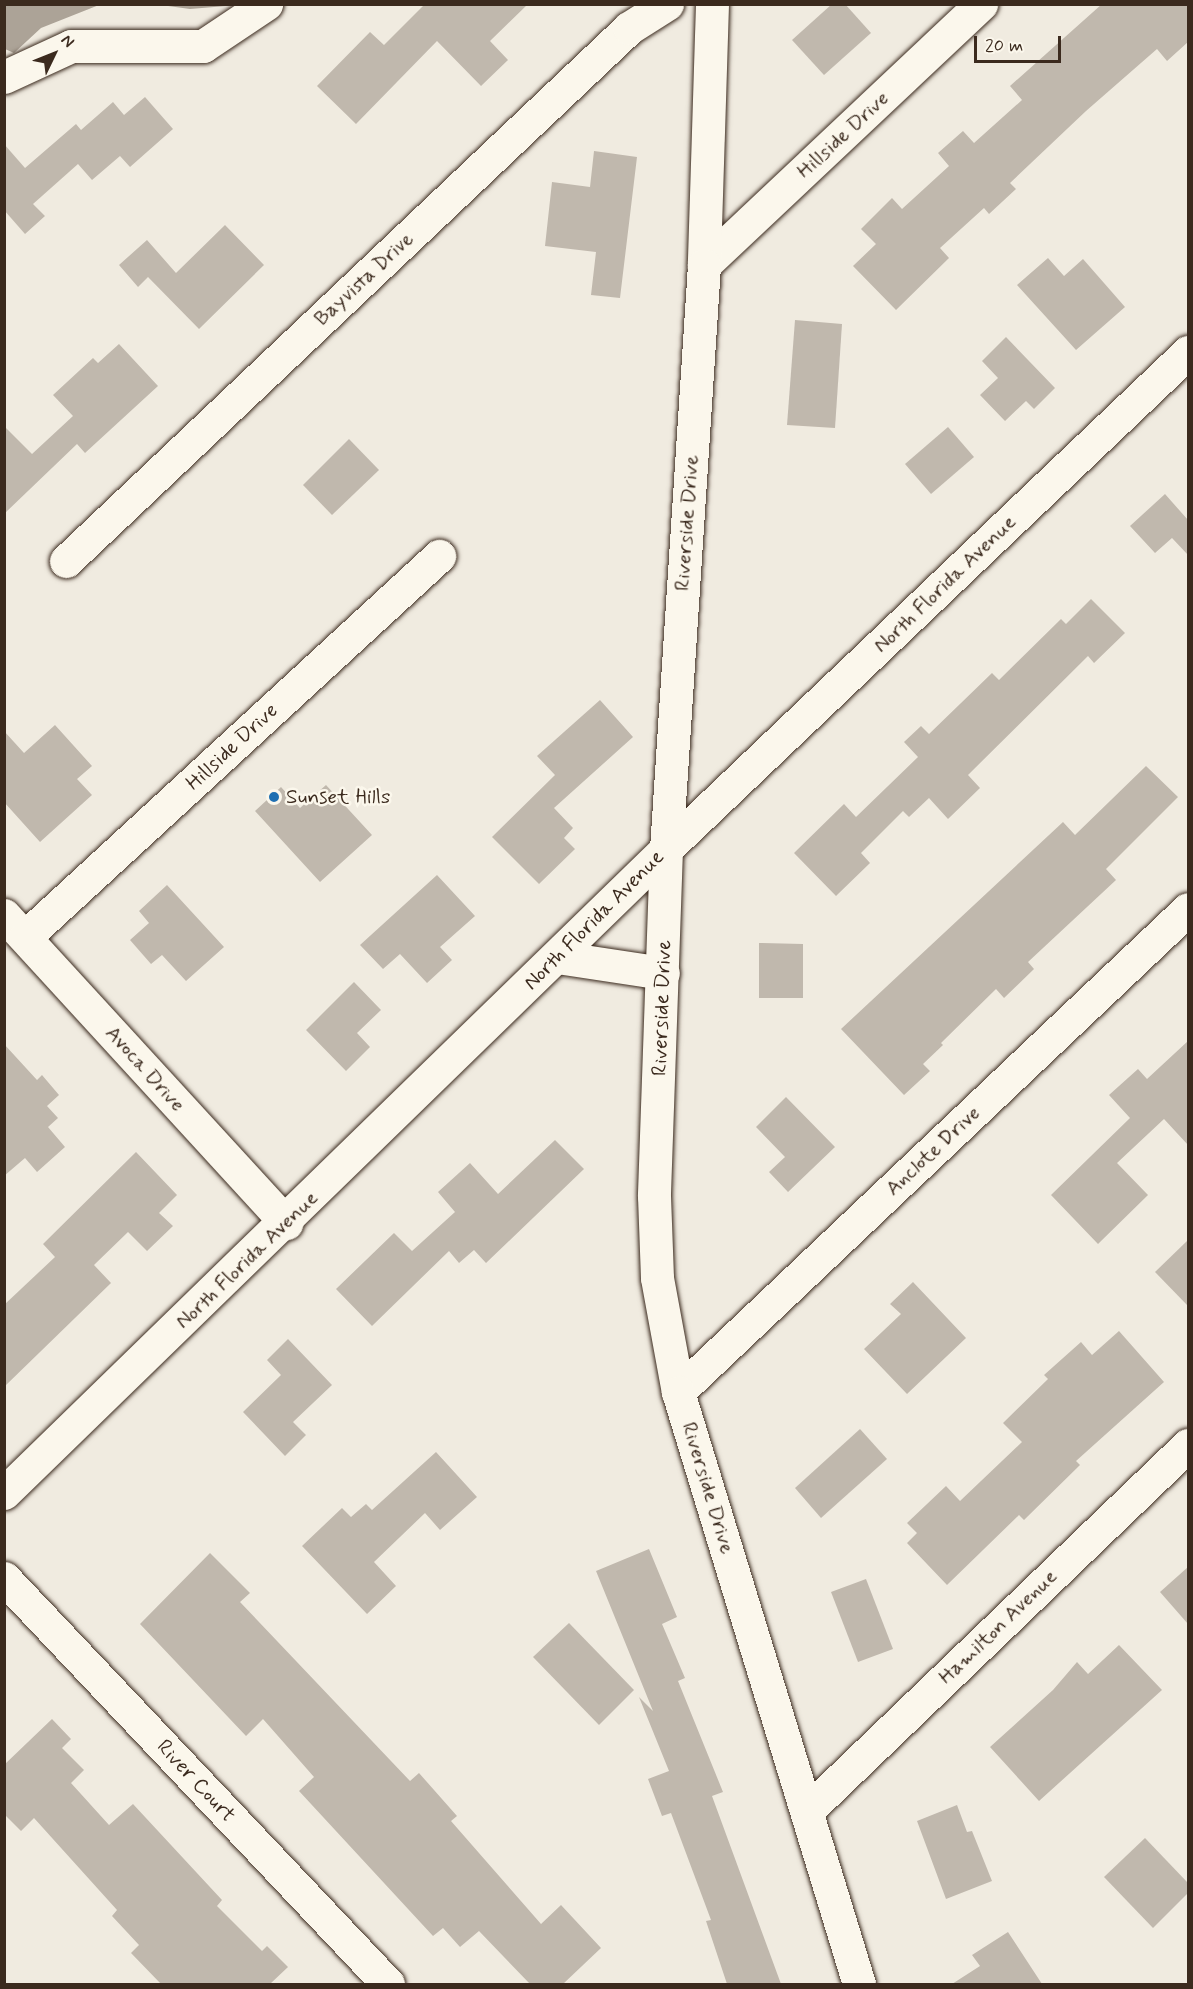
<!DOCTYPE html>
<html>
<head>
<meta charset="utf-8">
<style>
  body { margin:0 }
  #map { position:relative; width:1193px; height:1989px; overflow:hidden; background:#f0ebe0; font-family:Mynerve,sans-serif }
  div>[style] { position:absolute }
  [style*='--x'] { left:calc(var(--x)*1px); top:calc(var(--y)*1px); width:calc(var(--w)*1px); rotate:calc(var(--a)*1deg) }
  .water>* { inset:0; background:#aca397 }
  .building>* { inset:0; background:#c0b8ad }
  .roads { filter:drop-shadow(0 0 2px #3b2a1e) drop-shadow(0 0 2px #3b2a1e) }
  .street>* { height:33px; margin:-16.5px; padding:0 16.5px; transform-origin:16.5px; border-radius:16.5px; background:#fbf7ec }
  .secondary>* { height:33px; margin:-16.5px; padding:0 16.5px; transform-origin:16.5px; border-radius:16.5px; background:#fbf7ec }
  .dots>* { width:16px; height:16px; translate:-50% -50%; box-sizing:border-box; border:3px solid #fbf7ec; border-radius:50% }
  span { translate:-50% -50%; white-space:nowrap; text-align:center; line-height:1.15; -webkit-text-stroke:5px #fbf7ec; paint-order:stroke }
  .street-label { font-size:21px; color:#3b2a1e }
  .poi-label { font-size:21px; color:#3b2a1e }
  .left { translate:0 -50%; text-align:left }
  .frame { position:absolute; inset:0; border:6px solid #3b2a1e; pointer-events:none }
  .north { position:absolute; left:24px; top:24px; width:60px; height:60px; -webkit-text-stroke:4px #fbf7ec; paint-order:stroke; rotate:47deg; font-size:16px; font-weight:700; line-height:24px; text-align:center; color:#3b2a1e }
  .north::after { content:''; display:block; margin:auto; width:21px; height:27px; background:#3b2a1e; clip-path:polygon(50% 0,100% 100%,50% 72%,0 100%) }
  .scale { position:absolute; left:974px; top:36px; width:87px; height:27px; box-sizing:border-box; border:3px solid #3b2a1e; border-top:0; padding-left:8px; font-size:18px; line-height:21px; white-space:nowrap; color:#3b2a1e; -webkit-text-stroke:4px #fbf7ec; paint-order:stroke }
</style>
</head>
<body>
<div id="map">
  <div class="water">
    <i style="clip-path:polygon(5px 4px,99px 4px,99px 5px,41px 28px,14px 53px,5px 49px)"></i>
    <i style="clip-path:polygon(161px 5px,238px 5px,190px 9px)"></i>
  </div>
  <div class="building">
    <i style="clip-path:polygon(425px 4px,528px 4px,490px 41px,508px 60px,481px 86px,437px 41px,356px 124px,317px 86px,370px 32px,384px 45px)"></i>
    <i style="clip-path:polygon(832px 4px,845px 4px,871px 33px,824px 75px,792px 40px)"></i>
    <i style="clip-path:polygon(1102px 4px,1188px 4px,1188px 42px,1167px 61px,1157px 49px,1086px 111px,1010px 183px,1016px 189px,989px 214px,984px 208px,940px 248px,949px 258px,896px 310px,853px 266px,876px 244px,861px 229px,892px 198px,902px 209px,949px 166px,938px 153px,963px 131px,974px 143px,1022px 100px,1010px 86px)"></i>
    <i style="clip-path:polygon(145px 97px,173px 129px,130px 167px,120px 156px,92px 180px,78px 164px,33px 204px,45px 216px,25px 234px,4px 210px,4px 144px,25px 168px,76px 124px,81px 130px,113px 102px,124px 115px)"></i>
    <i style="clip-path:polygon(594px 151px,637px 157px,620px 298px,591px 295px,596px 252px,545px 246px,552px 182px,590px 187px)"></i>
    <i style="clip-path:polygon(225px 225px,264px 265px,199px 329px,148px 277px,138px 287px,119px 265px,147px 240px,176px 273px)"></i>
    <i style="clip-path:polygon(1048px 258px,1064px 276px,1083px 259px,1125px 307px,1076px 350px,1017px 285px)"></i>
    <i style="clip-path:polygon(795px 320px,842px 324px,835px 428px,787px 425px)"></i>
    <i style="clip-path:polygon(1006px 337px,1055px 388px,1034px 409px,1026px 401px,1005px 421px,980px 395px,998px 378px,982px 361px)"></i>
    <i style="clip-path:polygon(119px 344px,158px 386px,85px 453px,77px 444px,4px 514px,4px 426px,32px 454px,73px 416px,53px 395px,93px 358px,98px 363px)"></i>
    <i style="clip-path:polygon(948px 427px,974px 457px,931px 494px,905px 464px)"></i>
    <i style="clip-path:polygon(349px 439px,379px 470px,332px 515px,303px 485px)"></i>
    <i style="clip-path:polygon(1165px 494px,1188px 520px,1188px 555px,1172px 538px,1155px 553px,1130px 526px)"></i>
    <i style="clip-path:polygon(1091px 599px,1125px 633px,1094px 663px,1088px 656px,968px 775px,980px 788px,948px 819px,929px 798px,909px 817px,903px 811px,861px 853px,870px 863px,836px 896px,794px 853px,844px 804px,856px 817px,918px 757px,904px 742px,921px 726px,929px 734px,992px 673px,999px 680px,1061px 619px,1066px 624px)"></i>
    <i style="clip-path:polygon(600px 700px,633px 737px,554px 808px,573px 828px,564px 838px,575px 849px,539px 884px,492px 837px,555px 775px,537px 756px)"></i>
    <i style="clip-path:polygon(55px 725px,92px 766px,77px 779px,92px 795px,40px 842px,4px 802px,4px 731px,24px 753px)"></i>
    <i style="clip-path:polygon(1146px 766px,1178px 797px,1106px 869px,1116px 880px,1028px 962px,1034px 969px,1004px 998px,996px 989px,941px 1043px,943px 1045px,923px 1064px,930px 1071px,904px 1095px,841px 1029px,1063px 822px,1075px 835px)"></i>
    <i style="clip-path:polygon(326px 785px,372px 835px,320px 882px,255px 811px,281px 787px,300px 808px)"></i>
    <i style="clip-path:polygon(437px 875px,475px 916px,440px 947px,452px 960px,427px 983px,400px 954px,383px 969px,360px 945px)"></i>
    <i style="clip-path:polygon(167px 885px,224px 947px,186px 981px,162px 955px,151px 964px,130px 940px,149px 923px,139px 911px)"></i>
    <i style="clip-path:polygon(759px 943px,803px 944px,803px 998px,759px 998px)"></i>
    <i style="clip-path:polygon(354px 982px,381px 1010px,357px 1033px,370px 1047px,346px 1071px,306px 1030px)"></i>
    <i style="clip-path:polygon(1188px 1041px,1188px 1145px,1164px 1119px,1117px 1163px,1148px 1195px,1098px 1244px,1051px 1195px,1130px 1118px,1109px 1095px,1138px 1069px,1147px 1079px)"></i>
    <i style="clip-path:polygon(4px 1044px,37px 1080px,42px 1075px,59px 1095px,47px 1106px,58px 1118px,48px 1127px,65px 1147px,37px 1172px,25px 1158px,4px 1176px)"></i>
    <i style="clip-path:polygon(786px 1097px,835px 1147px,788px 1192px,769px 1172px,785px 1157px,756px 1127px)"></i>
    <i style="clip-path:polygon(555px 1140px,584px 1169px,486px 1263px,474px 1250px,459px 1263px,449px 1251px,372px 1326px,336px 1289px,394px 1233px,412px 1251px,455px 1212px,438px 1192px,470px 1163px,498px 1194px)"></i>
    <i style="clip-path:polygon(136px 1152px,177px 1195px,159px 1213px,173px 1226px,147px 1251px,128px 1232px,94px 1265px,111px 1283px,4px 1387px,4px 1305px,55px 1257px,43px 1244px)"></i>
    <i style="clip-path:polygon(1188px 1240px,1188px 1306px,1155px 1272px)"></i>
    <i style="clip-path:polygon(913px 1282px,966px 1338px,907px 1394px,864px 1349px,901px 1314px,890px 1304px)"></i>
    <i style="clip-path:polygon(1119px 1331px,1164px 1382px,1076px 1461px,1080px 1465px,1024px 1520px,1019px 1515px,947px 1585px,907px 1543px,917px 1533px,907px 1523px,946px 1486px,960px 1501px,1022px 1442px,1003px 1423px,1048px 1379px,1044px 1375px,1081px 1342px,1092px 1355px)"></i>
    <i style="clip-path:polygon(288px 1339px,332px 1385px,293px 1422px,306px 1435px,285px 1456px,243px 1412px,281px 1375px,267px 1360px)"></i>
    <i style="clip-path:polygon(860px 1429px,887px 1459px,821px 1518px,795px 1488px)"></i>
    <i style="clip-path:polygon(436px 1452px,477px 1497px,440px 1530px,425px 1513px,374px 1562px,396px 1586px,367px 1614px,302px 1546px,342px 1508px,351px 1517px,366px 1504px,372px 1510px)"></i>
    <i style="clip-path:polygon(649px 1549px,677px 1617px,662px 1624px,685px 1678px,678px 1681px,723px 1792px,712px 1796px,781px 1984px,727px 1984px,706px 1921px,711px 1920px,671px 1813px,662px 1816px,648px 1779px,669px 1771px,639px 1697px,653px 1711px,596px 1571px)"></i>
    <i style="clip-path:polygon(210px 1553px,250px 1593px,240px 1602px,410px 1781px,419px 1773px,457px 1816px,451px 1821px,541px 1924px,561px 1905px,601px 1948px,563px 1984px,530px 1984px,479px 1931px,460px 1947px,443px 1928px,433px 1936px,299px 1791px,314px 1777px,263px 1719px,246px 1736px,140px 1624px)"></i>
    <i style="clip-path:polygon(1188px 1567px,1188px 1624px,1160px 1592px)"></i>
    <i style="clip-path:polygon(866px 1579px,893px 1649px,858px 1662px,831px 1592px)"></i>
    <i style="clip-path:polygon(569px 1623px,634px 1690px,599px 1725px,533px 1657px)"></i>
    <i style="clip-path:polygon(1119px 1645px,1162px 1690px,1039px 1801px,990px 1747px,1053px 1690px,1077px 1662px,1088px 1674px)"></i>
    <i style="clip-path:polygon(52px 1719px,71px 1739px,62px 1748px,84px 1770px,71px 1783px,109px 1825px,133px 1804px,222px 1900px,217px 1906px,262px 1951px,267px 1946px,288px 1967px,270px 1984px,161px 1984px,131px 1953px,139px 1945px,112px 1916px,117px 1910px,34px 1818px,21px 1831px,4px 1814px,4px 1765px)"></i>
    <i style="clip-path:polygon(957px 1805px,967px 1832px,972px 1831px,992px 1881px,946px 1899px,917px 1821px)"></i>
    <i style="clip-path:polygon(1145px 1838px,1188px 1883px,1188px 1893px,1153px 1928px,1104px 1877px)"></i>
    <i style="clip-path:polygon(1008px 1932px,1042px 1984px,952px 1984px,980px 1966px,972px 1955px)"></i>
  </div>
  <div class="roads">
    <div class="street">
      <i style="--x:4;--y:77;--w:74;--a:-24.8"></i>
      <i style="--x:71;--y:46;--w:132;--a:0"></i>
      <i style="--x:203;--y:46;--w:76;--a:-33.7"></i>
      <i style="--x:704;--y:265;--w:381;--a:-43.3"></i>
      <i style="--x:66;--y:561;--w:775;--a:-43.43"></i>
      <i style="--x:629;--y:28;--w:45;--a:-32.3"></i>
      <i style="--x:666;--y:849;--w:721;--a:-43.59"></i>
      <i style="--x:4;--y:915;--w:418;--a:47.5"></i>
      <i style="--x:25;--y:937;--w:563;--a:-42.62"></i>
      <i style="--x:678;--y:1392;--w:702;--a:-43.44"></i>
      <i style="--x:4;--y:1578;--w:559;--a:46.6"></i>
      <i style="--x:808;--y:1810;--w:527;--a:-43.85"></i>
    </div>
    <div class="secondary">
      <i style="--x:712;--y:4;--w:261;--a:91.8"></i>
      <i style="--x:704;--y:265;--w:585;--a:93.72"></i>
      <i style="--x:666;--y:849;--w:347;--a:92"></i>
      <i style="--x:654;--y:1196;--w:82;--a:87.9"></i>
      <i style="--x:657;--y:1278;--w:116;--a:79.6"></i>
      <i style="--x:678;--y:1392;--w:619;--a:73"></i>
      <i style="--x:557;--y:957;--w:107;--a:8.6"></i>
      <i style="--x:4;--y:1493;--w:924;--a:-44.21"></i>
    </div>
  </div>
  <div class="dots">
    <i style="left:274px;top:797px;background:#1f6fb2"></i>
  </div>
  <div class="street-label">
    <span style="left:843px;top:135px;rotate:-43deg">Hillside Drive</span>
    <span style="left:364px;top:279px;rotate:-43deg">Bayvista Drive</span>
    <span style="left:687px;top:523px;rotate:-86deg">Riverside Drive</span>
    <span style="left:945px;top:584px;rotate:-44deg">North Florida Avenue</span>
    <span style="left:232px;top:747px;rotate:-43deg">Hillside Drive</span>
    <span style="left:594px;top:920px;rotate:-45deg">North Florida Avenue</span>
    <span style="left:662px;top:1008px;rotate:-88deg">Riverside Drive</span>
    <span style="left:145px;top:1069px;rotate:48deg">Avoca Drive</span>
    <span style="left:933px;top:1151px;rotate:-43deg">Anclote Drive</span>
    <span style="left:247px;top:1260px;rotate:-44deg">North Florida Avenue</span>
    <span style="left:708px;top:1488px;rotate:73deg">Riverside Drive</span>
    <span style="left:998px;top:1627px;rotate:-44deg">Hamilton Avenue</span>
    <span style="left:196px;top:1781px;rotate:47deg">River Court</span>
  </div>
  <div class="poi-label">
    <span class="left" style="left:286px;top:797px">Sunset Hills</span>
  </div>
  <div class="frame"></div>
  <div class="north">N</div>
  <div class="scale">20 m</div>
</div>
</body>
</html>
